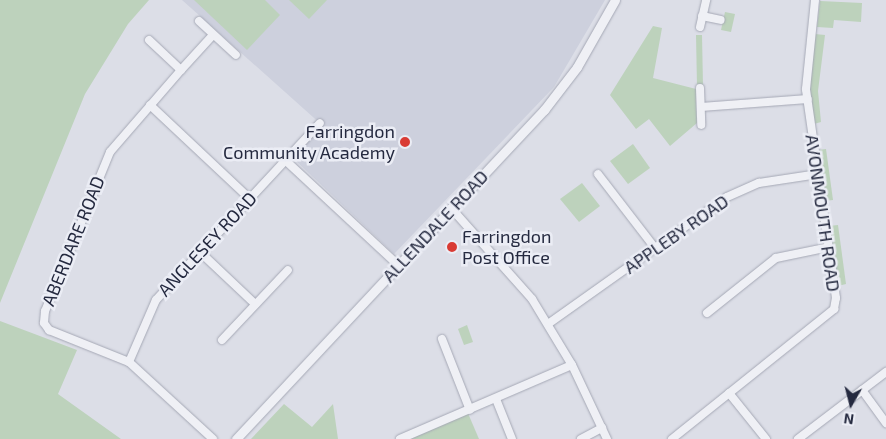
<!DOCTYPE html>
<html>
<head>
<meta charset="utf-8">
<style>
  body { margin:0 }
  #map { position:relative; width:886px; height:439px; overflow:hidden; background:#dcdee7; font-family:"Exo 2",sans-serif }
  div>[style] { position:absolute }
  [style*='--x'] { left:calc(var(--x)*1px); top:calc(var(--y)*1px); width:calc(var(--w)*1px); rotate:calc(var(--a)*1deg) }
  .built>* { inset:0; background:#cdd0dd }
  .green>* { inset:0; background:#bdd2bc }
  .roads { filter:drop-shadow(0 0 1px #a5a8b5) drop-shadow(0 0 1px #a5a8b5) }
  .minor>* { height:8px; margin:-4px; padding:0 4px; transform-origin:4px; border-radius:4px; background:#eff0f5 }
  .tertiary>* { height:9px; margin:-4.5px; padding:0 4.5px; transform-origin:4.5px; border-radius:4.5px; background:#eff0f5 }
  .dots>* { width:14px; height:14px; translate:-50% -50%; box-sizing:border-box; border:2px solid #ebedf5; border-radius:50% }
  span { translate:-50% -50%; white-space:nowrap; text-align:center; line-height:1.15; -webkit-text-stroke:5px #ebedf5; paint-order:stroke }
  .poi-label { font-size:18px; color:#24293f }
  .right { translate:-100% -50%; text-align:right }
  .left { translate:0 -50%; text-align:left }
  .street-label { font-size:18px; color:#24293f }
  .north { position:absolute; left:826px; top:379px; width:50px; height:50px; -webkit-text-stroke:4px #ebedf5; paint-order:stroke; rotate:188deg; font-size:14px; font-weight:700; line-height:20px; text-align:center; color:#24293f }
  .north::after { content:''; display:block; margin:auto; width:18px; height:22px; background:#24293f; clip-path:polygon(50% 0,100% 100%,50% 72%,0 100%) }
</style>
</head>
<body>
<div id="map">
  <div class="built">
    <i style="clip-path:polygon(182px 0,605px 0,554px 87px,394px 254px,293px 158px,323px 126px)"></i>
  </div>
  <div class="green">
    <i style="clip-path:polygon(0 0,149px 0,128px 24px,85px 94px,0 303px)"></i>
    <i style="clip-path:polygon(194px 0,265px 0,280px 15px,247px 50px)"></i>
    <i style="clip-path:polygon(289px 0,327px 0,309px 19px)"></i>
    <i style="clip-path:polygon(820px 1px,862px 3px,861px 22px,834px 20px,833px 28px,817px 27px)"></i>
    <i style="clip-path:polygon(725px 12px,735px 14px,731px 32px,721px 30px)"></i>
    <i style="clip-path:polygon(653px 26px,662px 28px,653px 78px,696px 89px,697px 123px,670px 146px,649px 119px,636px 129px,610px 95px)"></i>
    <i style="clip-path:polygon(815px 34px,825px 35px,818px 91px,821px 122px,814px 124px,810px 89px)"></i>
    <i style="clip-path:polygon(696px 35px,702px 35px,703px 86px,697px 86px)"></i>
    <i style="clip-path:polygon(633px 144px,650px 168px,628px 184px,610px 161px)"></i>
    <i style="clip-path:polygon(826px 149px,833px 200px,825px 201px,818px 150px)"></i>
    <i style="clip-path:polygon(582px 183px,600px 206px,579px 222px,560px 199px)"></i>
    <i style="clip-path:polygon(838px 225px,846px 284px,838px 286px,829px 226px)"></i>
    <i style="clip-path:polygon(0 321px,77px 350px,58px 394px,121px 439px,0 439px)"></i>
    <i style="clip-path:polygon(467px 325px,473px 342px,464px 345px,458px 329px)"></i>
    <i style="clip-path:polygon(284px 404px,312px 427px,333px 404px,338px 439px,251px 439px)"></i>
    <i style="clip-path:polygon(467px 411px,479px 439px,400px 439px)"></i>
  </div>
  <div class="roads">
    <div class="minor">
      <i style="--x:702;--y:16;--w:19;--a:12"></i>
      <i style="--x:199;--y:21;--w:50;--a:42.6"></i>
      <i style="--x:700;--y:27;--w:28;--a:-77"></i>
      <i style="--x:149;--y:40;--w:44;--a:43.2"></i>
      <i style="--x:181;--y:70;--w:47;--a:-47.6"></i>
      <i style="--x:181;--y:70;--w:108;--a:130.9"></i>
      <i style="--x:110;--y:152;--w:172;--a:112.2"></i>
      <i style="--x:45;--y:311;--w:12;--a:95"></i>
      <i style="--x:44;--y:323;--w:9;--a:54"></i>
      <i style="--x:49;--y:330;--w:86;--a:21.8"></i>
      <i style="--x:129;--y:362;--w:114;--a:42.5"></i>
      <i style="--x:700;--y:88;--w:37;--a:88"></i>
      <i style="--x:150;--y:105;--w:136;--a:43.2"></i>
      <i style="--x:701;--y:107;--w:107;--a:-4.3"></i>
      <i style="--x:285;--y:160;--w:154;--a:42.9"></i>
      <i style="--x:598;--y:174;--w:93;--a:52.4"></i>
      <i style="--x:451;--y:208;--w:122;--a:48.3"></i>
      <i style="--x:532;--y:299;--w:77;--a:58.8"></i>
      <i style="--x:572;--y:365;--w:82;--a:64.7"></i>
      <i style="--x:200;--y:252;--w:76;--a:43.4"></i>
      <i style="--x:707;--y:313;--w:88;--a:-38.6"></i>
      <i style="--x:776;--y:258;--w:54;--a:-11.7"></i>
      <i style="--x:548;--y:324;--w:219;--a:-35.4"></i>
      <i style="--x:727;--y:197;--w:35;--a:-24"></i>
      <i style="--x:759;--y:183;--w:60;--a:-8.7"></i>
      <i style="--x:442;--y:339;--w:76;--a:68.5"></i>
      <i style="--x:222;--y:340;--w:96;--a:-46.7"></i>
      <i style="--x:129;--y:362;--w:68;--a:-66.5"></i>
      <i style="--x:156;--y:300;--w:241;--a:-47.2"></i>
      <i style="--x:862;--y:390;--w:41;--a:54"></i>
      <i style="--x:729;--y:393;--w:59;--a:51.2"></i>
      <i style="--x:496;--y:399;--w:43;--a:68.2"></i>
      <i style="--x:400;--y:439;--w:187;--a:-23.3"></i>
      <i style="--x:581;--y:439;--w:24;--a:-28"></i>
      <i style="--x:672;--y:439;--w:208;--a:-38.7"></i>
      <i style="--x:834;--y:309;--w:11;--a:-80"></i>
      <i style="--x:836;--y:298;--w:211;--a:-98.2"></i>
      <i style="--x:806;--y:89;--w:89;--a:-84.2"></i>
      <i style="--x:798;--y:439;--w:111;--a:-37.3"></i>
    </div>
    <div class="tertiary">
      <i style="--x:236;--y:439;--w:451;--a:-46.9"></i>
      <i style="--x:544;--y:110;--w:54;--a:-52.5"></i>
      <i style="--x:577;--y:67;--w:77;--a:-60.4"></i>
    </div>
  </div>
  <div class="dots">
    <i style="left:405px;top:142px;background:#d93b34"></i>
    <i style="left:452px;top:247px;background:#d93b34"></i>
  </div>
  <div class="poi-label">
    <span class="right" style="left:395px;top:142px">Farringdon<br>Community Academy</span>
    <span class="left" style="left:462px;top:247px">Farringdon<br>Post Office</span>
  </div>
  <div class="street-label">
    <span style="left:823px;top:213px;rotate:82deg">AVONMOUTH ROAD</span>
    <span style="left:435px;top:226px;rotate:-47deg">ALLENDALE ROAD</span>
    <span style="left:676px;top:234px;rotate:-35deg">APPLEBY ROAD</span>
    <span style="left:73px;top:241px;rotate:-68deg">ABERDARE ROAD</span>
    <span style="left:207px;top:244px;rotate:-47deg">ANGLESEY ROAD</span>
  </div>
  <div class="north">N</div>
</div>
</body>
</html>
